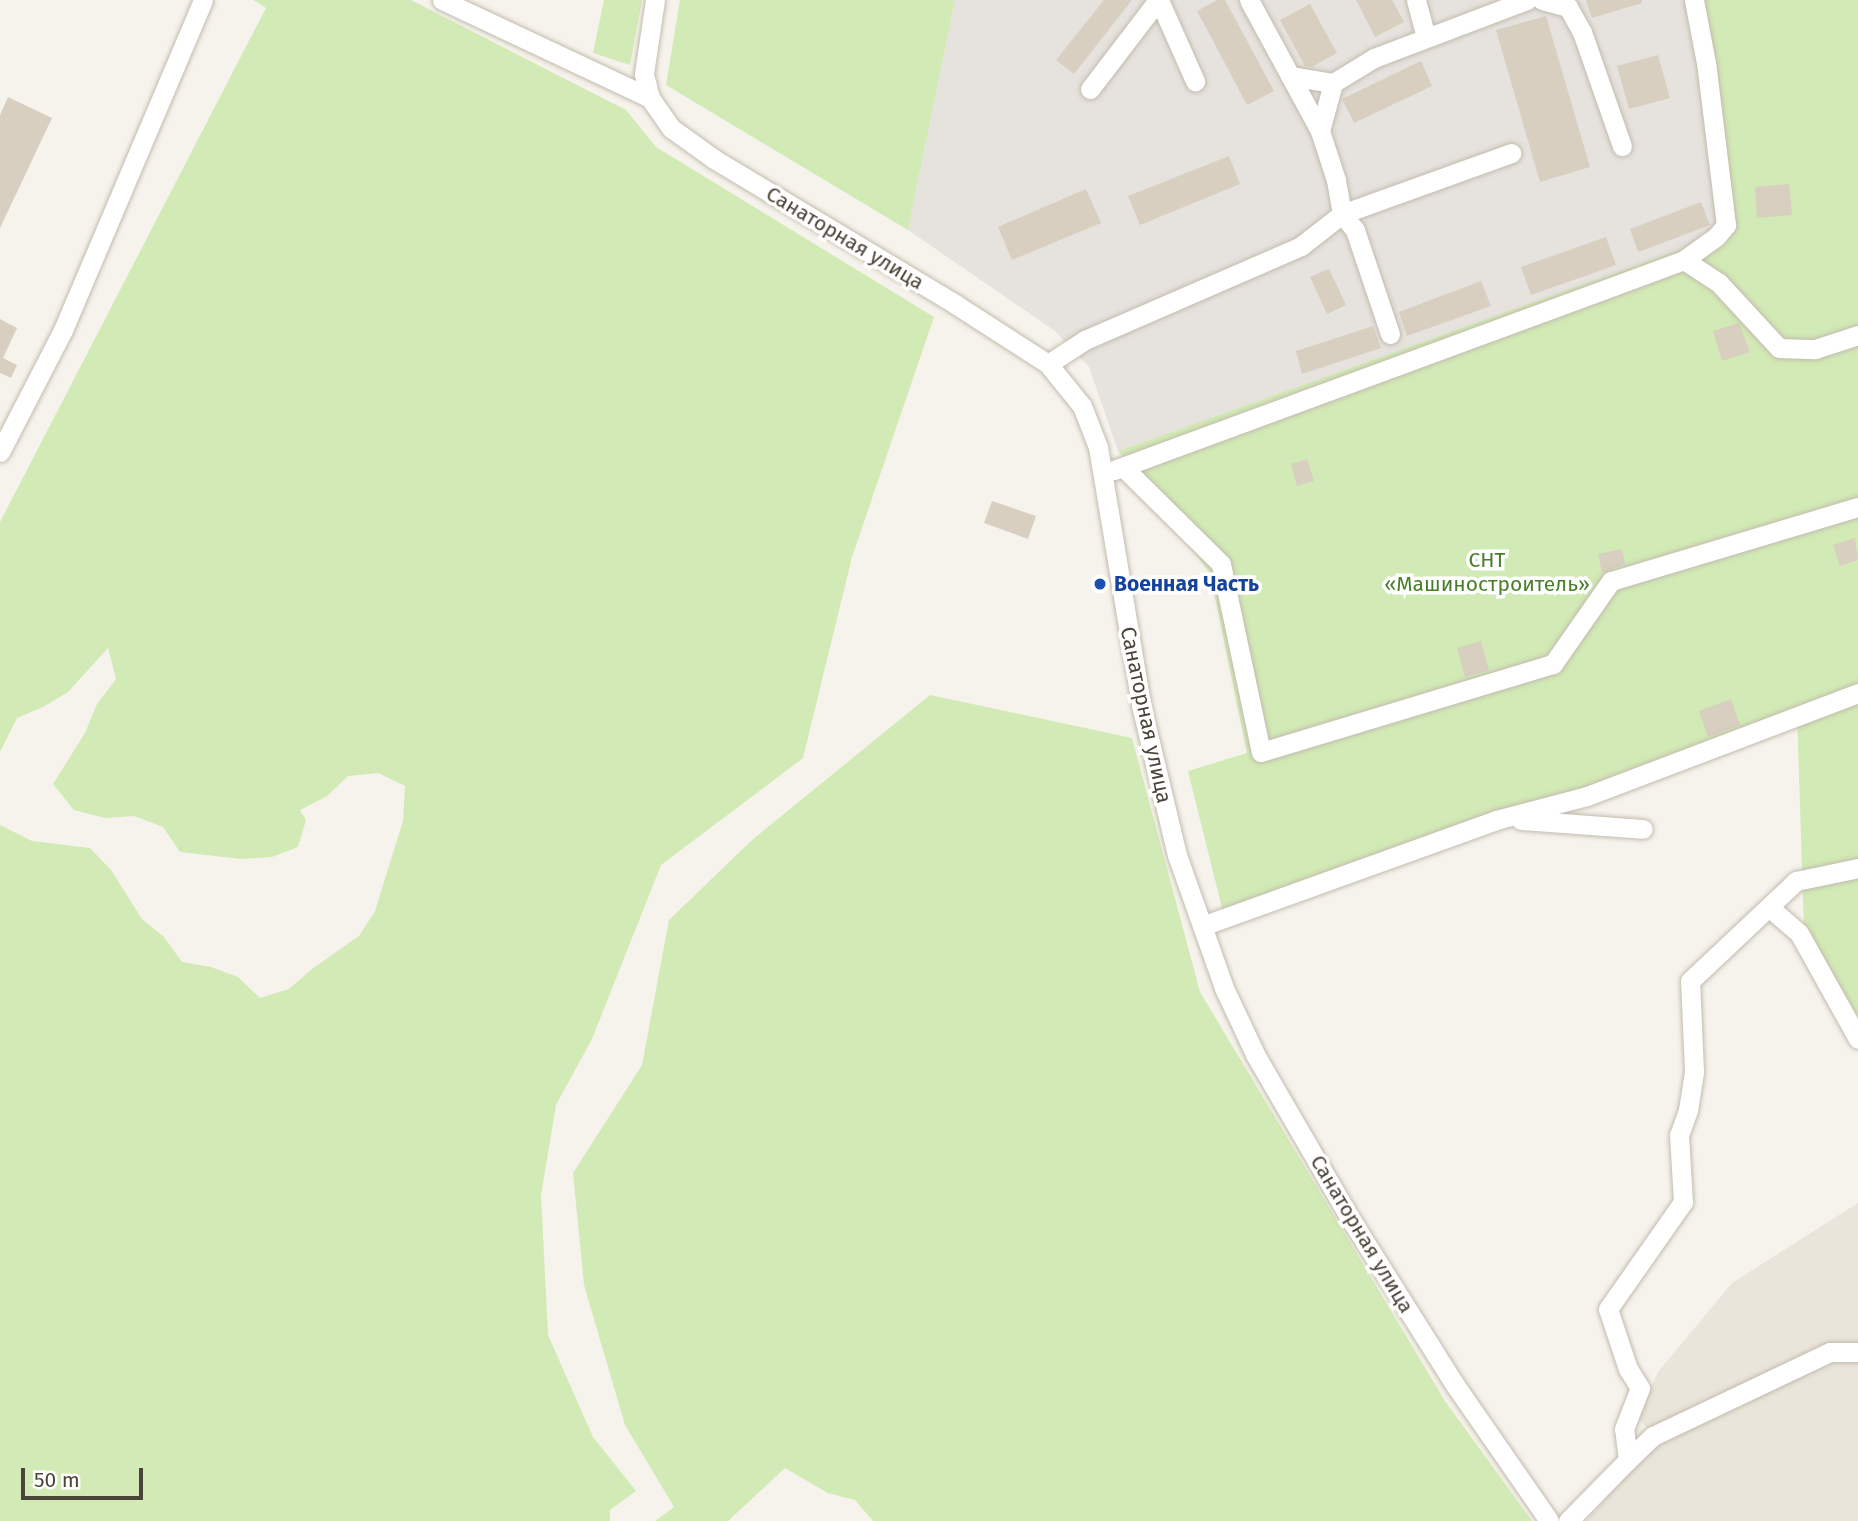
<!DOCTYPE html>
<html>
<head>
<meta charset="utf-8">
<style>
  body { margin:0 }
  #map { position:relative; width:1858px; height:1521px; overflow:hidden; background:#f6f3ec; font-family:"Fira Sans",sans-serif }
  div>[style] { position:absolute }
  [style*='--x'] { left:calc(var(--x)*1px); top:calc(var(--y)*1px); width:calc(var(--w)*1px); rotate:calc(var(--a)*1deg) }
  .residential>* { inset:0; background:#eae5da }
  .industrial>* { inset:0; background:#e6e2dd }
  .green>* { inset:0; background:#d2eab5 }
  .building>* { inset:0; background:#d8cfc1 }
  .roads { filter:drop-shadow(0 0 2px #c2bbae) drop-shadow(0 0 2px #c2bbae) }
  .minor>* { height:19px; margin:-9.5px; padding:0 9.5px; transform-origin:9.5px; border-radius:9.5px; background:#fff }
  .dots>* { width:19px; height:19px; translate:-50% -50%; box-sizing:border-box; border:4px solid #fff; border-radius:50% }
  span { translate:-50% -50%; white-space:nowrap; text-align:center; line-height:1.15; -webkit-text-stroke:7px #fff; paint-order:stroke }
  .street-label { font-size:21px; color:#4b4439 }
  .park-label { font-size:21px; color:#4a7f2a }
  .transit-label { font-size:21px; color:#164399; font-weight:700 }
  .left { translate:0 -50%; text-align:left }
  .scale { position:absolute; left:21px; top:1468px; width:122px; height:32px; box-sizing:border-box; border:4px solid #4b4439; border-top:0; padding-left:9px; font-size:21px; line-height:24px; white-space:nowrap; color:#4b4439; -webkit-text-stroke:5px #fff; paint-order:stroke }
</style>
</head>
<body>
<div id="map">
  <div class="residential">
    <i style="clip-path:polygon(1858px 1203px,1858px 1521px,1586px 1521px,1659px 1439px,1637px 1418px,1658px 1372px,1732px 1283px)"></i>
  </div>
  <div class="industrial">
    <i style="clip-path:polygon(955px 0,1686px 0,1720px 218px,1715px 230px,1682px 249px,1118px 451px,1089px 367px,1055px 331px,908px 230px)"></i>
  </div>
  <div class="green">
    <i style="clip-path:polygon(253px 0,411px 0,626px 110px,656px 147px,934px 317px,852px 557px,803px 758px,661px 865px,592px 1039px,556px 1105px,541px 1195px,548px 1335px,593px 1437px,636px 1491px,610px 1510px,610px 1521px,0 1521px,0 825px,32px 841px,90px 848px,111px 870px,142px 919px,164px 937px,182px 962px,211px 967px,238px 977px,260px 998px,289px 989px,312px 969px,359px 936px,375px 911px,403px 821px,405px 786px,378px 773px,348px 776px,327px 796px,300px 810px,306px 820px,298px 847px,272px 857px,241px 859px,180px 852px,163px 827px,134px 816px,105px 818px,74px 810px,53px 784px,85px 733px,97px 704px,116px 679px,108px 648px,68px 692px,43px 707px,17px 718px,0 752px,0 522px,266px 8px)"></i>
    <i style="clip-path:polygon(604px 0,642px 0,630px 65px,593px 53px)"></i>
    <i style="clip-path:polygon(680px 0,955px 0,908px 230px,666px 85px)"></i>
    <i style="clip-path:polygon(1686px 0,1858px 0,1858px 1016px,1804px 928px,1797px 715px,1224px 916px,1188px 771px,1247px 753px,1210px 573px,1118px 451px,1682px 249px,1715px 230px,1720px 218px)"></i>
    <i style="clip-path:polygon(930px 695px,1132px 738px,1200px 992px,1445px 1401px,1532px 1521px,873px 1521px,855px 1500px,828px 1493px,785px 1468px,728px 1521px,655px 1521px,674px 1507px,625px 1425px,584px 1285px,573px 1173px,642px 1065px,669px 920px,752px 840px)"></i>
  </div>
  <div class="building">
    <i style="clip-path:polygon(1104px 0,1132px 0,1074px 74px,1056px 60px)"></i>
    <i style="clip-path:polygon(1217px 0,1225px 0,1274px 91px,1247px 105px,1197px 11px)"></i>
    <i style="clip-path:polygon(1356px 0,1392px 0,1404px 22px,1375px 37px)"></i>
    <i style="clip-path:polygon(1586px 0,1642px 0,1642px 3px,1592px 18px)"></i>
    <i style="clip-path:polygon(1310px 4px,1337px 53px,1312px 67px,1305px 66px,1280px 20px)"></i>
    <i style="clip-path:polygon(1546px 16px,1590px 167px,1540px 182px,1496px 30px)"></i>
    <i style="clip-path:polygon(1658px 55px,1670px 98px,1629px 109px,1617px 66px)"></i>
    <i style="clip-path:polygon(1421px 61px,1432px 86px,1354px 123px,1342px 99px)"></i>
    <i style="clip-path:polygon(8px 97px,52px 118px,0 228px,0 115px)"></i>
    <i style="clip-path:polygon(1229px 156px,1240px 184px,1140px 225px,1128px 196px)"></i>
    <i style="clip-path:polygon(1789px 184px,1792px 215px,1757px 218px,1755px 187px)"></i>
    <i style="clip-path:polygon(1086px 189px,1101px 223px,1012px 260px,998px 227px)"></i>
    <i style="clip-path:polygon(1701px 202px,1710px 225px,1638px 252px,1630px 229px)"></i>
    <i style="clip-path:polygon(1606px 237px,1616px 265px,1531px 295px,1521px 267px)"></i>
    <i style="clip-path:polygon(1329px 269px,1346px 305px,1327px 314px,1310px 277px)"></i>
    <i style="clip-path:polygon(1481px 281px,1491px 306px,1407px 336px,1399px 312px)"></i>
    <i style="clip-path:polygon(0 319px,17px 328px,3px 358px,17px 365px,11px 378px,0 373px)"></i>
    <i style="clip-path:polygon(1739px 323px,1750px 352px,1722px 361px,1713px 331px)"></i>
    <i style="clip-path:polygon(1373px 326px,1381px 348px,1302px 374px,1296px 351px)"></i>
    <i style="clip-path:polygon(1307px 459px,1314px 481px,1297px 486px,1291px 464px)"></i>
    <i style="clip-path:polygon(992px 501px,1036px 516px,1028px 539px,984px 523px)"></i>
    <i style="clip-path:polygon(1855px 538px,1858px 560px,1840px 566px,1833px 545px)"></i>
    <i style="clip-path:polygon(1622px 549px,1625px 564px,1602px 573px,1598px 554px)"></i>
    <i style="clip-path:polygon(1481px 641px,1489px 670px,1465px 677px,1457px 648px)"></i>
    <i style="clip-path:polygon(1731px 699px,1740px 725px,1708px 737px,1699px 711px)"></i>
  </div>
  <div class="roads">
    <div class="minor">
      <i style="--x:442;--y:0;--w:230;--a:25.2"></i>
      <i style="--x:655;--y:0;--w:75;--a:98.5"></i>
      <i style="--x:644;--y:74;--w:25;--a:76"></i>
      <i style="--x:650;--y:98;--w:37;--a:55"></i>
      <i style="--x:671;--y:128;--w:53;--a:35.8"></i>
      <i style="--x:714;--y:159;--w:281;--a:31"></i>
      <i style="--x:955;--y:304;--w:111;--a:32.8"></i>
      <i style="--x:1048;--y:364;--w:54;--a:51"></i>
      <i style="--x:1082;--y:406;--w:44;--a:68.7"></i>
      <i style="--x:1098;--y:447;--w:262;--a:80.5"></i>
      <i style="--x:1141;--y:705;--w:154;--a:76.5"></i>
      <i style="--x:1177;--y:855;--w:141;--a:70.5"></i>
      <i style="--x:1224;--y:988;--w:75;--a:64.8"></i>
      <i style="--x:1256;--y:1056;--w:193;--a:59.9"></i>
      <i style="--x:1353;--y:1223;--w:191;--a:57.8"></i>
      <i style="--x:1455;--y:1385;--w:165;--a:55.3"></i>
      <i style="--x:1159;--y:0;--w:89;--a:66"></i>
      <i style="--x:1249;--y:0;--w:149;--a:61.5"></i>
      <i style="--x:1416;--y:0;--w:39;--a:75"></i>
      <i style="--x:1542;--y:0;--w:27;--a:15"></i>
      <i style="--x:1568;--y:7;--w:29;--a:61"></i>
      <i style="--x:1582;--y:32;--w:121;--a:70.7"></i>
      <i style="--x:1290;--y:76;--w:44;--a:9.2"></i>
      <i style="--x:1090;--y:89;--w:112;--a:-52.6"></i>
      <i style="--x:1684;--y:260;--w:39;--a:-36"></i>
      <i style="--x:1716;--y:237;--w:16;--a:-50"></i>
      <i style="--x:1726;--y:225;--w:163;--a:-97"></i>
      <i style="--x:1706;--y:63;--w:64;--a:-100.8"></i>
      <i style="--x:1390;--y:334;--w:110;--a:-108.6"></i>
      <i style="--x:1355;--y:230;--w:21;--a:-129"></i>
      <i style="--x:1342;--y:214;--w:35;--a:-100"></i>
      <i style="--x:1336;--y:180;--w:52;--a:-108.1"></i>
      <i style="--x:1320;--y:131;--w:50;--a:-74.8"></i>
      <i style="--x:1333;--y:83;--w:48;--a:-31.4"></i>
      <i style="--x:1374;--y:58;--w:164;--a:-20.8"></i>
      <i style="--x:1048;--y:364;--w:44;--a:-33"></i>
      <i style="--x:1085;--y:340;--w:236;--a:-23.5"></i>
      <i style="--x:1301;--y:246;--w:52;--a:-38"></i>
      <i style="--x:1342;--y:214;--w:180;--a:-19.8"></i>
      <i style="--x:0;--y:452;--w:137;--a:-62.7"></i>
      <i style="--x:63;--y:330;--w:358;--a:-67"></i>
      <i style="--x:1123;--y:467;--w:138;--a:44.7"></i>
      <i style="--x:1221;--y:564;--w:192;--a:78"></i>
      <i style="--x:1261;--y:752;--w:305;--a:-16.8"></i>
      <i style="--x:1553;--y:664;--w:101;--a:-55.1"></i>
      <i style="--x:1611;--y:581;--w:258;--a:-16.7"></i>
      <i style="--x:1114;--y:470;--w:607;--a:-20.22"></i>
      <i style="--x:1684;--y:260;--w:42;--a:33.3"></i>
      <i style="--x:1719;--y:283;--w:88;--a:47.3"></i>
      <i style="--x:1779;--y:348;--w:36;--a:2"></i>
      <i style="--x:1815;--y:349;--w:45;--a:-18"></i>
      <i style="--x:1521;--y:820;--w:122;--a:4.2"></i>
      <i style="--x:1770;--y:908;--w:38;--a:41"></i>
      <i style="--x:1799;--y:933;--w:121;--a:60.9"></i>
      <i style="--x:1202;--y:926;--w:313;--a:-19.8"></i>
      <i style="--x:1496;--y:820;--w:94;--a:-14.8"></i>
      <i style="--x:1587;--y:796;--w:290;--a:-20.8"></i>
      <i style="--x:1628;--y:1460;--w:35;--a:-44"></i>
      <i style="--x:1653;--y:1436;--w:196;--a:-25.4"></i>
      <i style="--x:1830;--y:1352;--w:28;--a:0"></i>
      <i style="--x:1568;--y:1521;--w:86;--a:-45.5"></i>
      <i style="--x:1628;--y:1460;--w:31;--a:-97"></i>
      <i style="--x:1624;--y:1429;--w:44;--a:-68.7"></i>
      <i style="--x:1640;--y:1388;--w:22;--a:-122"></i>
      <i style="--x:1628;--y:1369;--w:63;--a:-108.4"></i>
      <i style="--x:1608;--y:1309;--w:131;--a:-55"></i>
      <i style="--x:1683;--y:1202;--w:67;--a:-93.4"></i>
      <i style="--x:1679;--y:1135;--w:27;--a:-70"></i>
      <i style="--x:1688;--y:1110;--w:39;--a:-81"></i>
      <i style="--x:1694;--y:1071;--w:90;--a:-92.5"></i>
      <i style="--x:1690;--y:981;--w:146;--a:-43.3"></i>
      <i style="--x:1796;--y:881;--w:63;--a:-11.8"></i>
    </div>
  </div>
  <div class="dots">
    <i style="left:1100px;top:584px;background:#1a4fb4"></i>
  </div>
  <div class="street-label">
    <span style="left:845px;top:238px;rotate:31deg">Санаторная улица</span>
    <span style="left:1146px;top:715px;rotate:78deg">Санаторная улица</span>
    <span style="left:1362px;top:1234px;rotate:59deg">Санаторная улица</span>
  </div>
  <div class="park-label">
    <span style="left:1487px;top:572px">СНТ<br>«Машиностроитель»</span>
  </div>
  <div class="transit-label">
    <span class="left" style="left:1114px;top:584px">Военная Часть</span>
  </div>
  <div class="scale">50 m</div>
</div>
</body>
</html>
